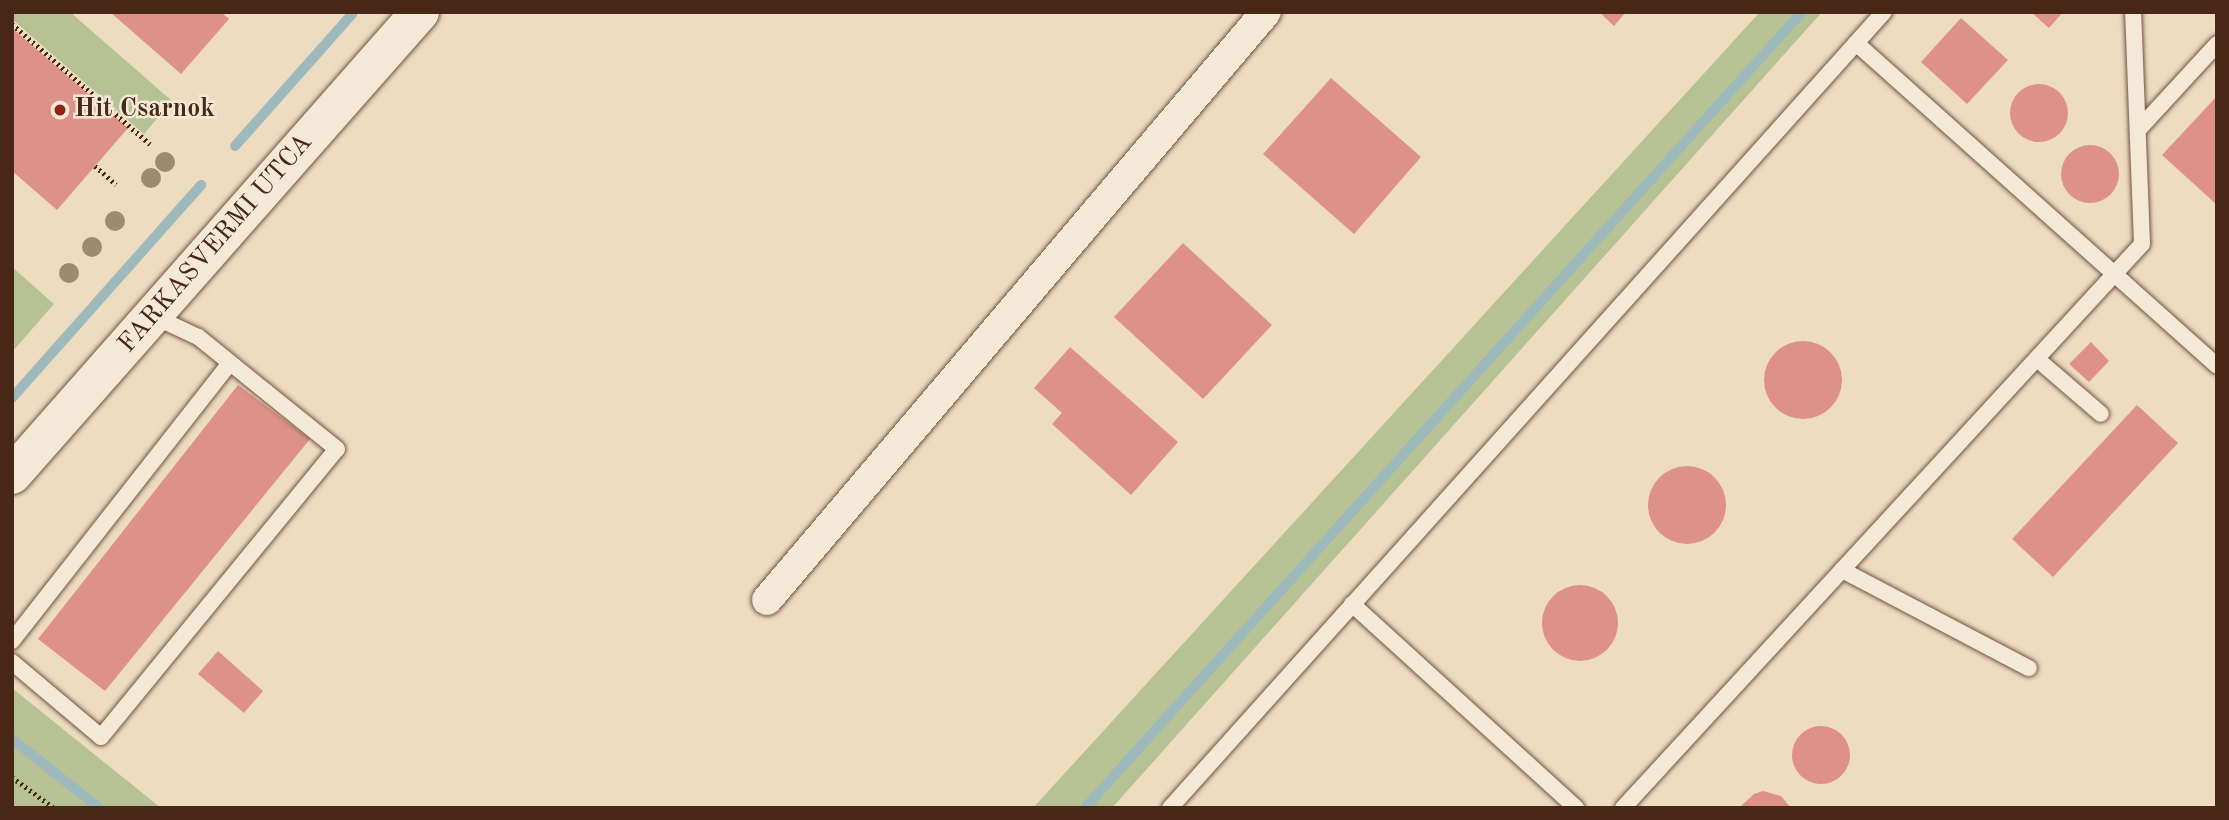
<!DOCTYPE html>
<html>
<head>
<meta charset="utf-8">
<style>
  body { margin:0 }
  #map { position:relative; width:2229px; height:820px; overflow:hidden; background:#eedcc1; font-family:"Old Standard TT",serif }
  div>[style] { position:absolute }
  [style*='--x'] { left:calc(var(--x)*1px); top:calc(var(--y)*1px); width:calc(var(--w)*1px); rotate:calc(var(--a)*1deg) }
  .green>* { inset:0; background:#b6c194 }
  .stream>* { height:10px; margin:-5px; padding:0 5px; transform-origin:5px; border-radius:5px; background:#9db9bc }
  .building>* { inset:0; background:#de9187 }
  .round { border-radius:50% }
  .path>* { height:4.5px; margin-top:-2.25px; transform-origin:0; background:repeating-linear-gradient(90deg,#492716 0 2px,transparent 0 5.5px) }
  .roads { filter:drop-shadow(0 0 2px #725441) drop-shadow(0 0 2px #725441) }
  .lane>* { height:16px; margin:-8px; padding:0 8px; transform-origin:8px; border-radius:8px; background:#f4e8d7 }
  .street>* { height:30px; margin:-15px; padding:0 15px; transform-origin:15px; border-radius:15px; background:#f4e8d7 }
  .secondary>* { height:38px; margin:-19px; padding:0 19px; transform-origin:19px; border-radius:19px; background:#f4e8d7 }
  .trees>* { width:20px; height:20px; margin:-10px; border-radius:50%; background:#9f8a71 }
  .dots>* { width:19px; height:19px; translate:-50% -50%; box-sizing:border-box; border:4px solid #f4e8d7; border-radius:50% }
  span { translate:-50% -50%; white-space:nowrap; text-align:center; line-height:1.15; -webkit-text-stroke:5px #f4e8d7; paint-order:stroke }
  .poi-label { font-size:26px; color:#492716; font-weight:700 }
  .left { translate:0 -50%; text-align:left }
  .street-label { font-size:26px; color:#492716 }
  .frame { position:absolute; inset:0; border:14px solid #492716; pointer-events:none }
</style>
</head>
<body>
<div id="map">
  <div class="green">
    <i style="clip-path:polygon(12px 12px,70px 12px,172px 101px,144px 134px,12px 19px)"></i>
    <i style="clip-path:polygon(1760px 12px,1822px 12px,1112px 808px,1033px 808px)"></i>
    <i style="clip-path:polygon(12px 267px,54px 304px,12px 352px)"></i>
    <i style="clip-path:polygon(12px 688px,161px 808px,12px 808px)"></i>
  </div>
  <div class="stream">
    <i style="--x:235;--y:146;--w:176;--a:-48.4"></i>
    <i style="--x:352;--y:14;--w:3;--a:-135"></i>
    <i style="--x:12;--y:398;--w:285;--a:-48.4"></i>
    <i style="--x:12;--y:739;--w:111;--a:38.4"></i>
    <i style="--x:1085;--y:808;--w:1071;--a:-47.99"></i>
  </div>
  <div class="building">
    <i style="clip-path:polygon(110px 12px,221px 12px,229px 19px,181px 74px)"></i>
    <i style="clip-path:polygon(1599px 12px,1626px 12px,1614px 26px)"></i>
    <i style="clip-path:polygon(2031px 12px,2063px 12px,2049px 28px)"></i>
    <i style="clip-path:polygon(1961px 18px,2008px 60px,1967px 104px,1921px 62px)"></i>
    <i style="clip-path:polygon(12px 28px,128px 128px,57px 210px,12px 171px)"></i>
    <i style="clip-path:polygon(1331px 78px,1421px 157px,1354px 234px,1263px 154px)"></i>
    <i class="round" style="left:2010px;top:84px;width:58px;height:58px"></i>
    <i style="clip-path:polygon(2217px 96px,2217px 205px,2162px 155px)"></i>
    <i class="round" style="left:2061px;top:145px;width:58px;height:58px"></i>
    <i style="clip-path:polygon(1183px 243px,1272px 325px,1203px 399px,1114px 317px)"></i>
    <i class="round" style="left:1764px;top:341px;width:78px;height:78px"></i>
    <i style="clip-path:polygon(2091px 342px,2109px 361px,2089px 382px,2069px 364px)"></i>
    <i style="clip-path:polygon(1070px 347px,1178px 442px,1131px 495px,1052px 424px,1062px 413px,1034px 388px)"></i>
    <i style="clip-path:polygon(238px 385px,310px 439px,105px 691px,38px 639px)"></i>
    <i style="clip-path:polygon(2137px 405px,2178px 443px,2053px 577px,2012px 539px)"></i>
    <i class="round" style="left:1648px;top:466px;width:78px;height:78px"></i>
    <i class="round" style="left:1542px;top:585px;width:76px;height:76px"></i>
    <i style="clip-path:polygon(218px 651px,263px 691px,244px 713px,198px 674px)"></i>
    <i class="round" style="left:1792px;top:726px;width:58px;height:58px"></i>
    <i style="clip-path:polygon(1763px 791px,1781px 796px,1791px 808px,1739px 808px,1754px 794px)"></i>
  </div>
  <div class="path">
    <i style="--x:12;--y:24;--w:183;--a:41"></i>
    <i style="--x:95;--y:166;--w:28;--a:41"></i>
    <i style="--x:12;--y:777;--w:52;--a:36.4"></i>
  </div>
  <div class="roads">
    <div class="lane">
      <i style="--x:1856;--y:43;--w:484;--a:41.8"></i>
      <i style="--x:2138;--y:130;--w:117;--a:-47.4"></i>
      <i style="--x:2037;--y:359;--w:84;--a:40.7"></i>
      <i style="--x:1842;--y:570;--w:211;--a:27.7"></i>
      <i style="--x:1352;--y:604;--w:303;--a:42.3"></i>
      <i style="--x:12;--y:641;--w:353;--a:-51.9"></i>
      <i style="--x:12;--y:662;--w:116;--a:40.1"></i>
      <i style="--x:101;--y:737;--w:372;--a:-50.7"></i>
      <i style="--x:337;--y:449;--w:179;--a:-141.1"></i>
      <i style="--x:198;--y:337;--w:50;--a:-155"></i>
      <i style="--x:1170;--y:808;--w:1069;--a:-48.11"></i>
      <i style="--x:1623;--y:808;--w:766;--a:-47.38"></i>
      <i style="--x:2142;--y:244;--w:232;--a:-92.2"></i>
    </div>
    <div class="street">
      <i style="--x:767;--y:600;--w:771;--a:-49.68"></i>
    </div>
    <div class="secondary">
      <i style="--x:12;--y:475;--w:617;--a:-48.61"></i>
    </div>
  </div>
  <div class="trees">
    <i style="left:165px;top:162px"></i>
    <i style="left:151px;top:178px"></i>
    <i style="left:115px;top:221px"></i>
    <i style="left:92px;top:247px"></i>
    <i style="left:69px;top:273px"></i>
  </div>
  <div class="dots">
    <i style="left:60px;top:110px;background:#8f2418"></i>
  </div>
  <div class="poi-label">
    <span class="left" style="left:74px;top:110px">Hit Csarnok</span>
  </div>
  <div class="street-label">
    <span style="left:216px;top:244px;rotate:-49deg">FARKASVERMI UTCA</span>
  </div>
  <div class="frame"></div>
</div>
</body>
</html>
